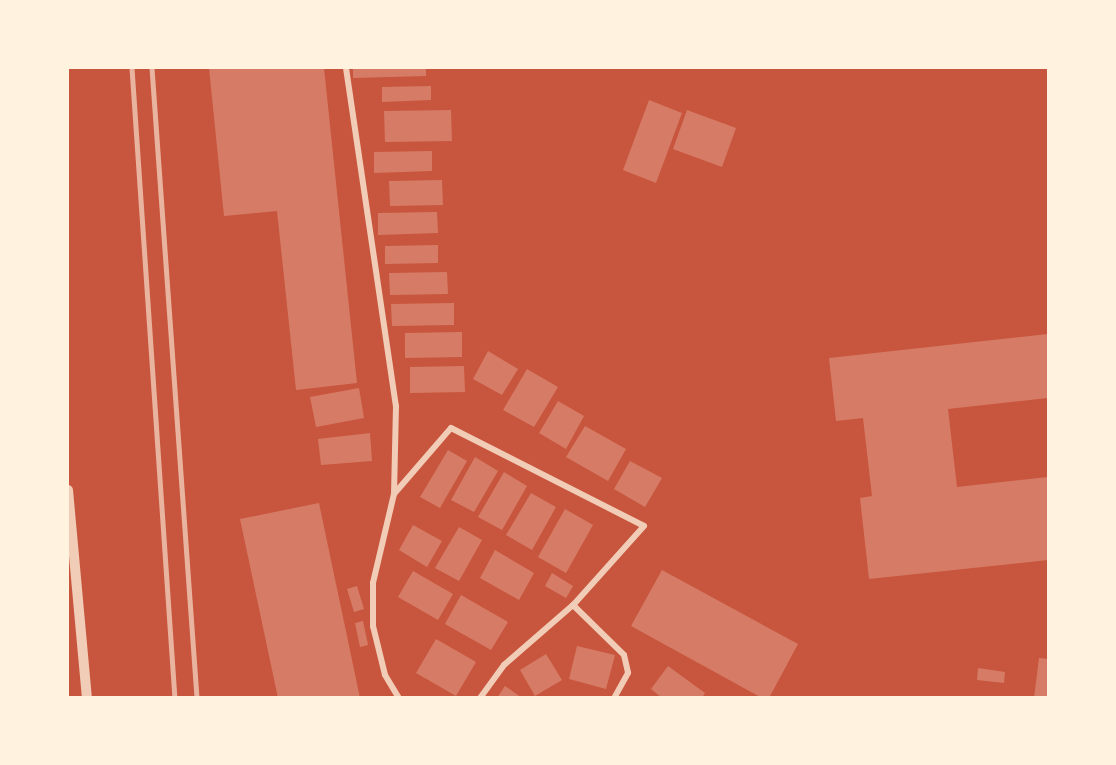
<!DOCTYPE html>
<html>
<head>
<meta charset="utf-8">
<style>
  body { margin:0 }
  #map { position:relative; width:1116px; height:765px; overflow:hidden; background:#c8553d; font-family:"Space Grotesk",sans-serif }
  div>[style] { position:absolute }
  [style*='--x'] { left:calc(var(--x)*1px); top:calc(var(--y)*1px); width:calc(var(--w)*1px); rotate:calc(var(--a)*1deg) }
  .building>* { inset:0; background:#d67c66 }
  .minor>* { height:6px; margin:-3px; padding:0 3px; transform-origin:3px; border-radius:3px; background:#f1ccb7 }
  .tertiary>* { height:10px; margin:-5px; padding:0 5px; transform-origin:5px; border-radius:5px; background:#f1ccb7 }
  .rail>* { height:4.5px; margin:-2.25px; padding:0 2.25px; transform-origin:2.25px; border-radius:2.25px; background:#e9b49f }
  span { translate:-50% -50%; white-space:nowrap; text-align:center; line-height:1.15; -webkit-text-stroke:4.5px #fff3e0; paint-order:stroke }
  .frame { position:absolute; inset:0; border:69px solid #fff3e0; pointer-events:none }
</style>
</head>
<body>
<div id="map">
  <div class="building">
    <i style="clip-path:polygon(209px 68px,324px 68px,357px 383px,296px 390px,277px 211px,224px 216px)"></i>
    <i style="clip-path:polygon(353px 68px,426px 68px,426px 76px,353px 78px)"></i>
    <i style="clip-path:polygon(431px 86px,431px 100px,382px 102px,382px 87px)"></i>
    <i style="clip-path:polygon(649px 100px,682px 113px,656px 183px,623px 170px)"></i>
    <i style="clip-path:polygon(451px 110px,452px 141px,385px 142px,384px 111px)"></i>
    <i style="clip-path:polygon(687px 110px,736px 128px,722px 167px,673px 149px)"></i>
    <i style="clip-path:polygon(432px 151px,432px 171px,374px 173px,374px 152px)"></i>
    <i style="clip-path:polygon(442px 180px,443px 205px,390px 206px,389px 181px)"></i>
    <i style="clip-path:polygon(437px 212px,438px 233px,378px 235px,378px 213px)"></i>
    <i style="clip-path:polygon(438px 245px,438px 263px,385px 264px,385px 246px)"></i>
    <i style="clip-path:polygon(447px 272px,448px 294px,390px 295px,389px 273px)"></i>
    <i style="clip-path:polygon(454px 303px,454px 325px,392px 326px,391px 304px)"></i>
    <i style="clip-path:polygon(462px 332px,462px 357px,405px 358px,405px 333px)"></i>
    <i style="clip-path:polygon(1048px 334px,1048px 398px,948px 409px,957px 487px,1048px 477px,1048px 560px,869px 579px,860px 498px,872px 496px,863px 418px,836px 421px,829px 358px)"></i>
    <i style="clip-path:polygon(488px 351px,518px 369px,502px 395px,473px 379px)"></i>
    <i style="clip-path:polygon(464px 366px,465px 392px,410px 393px,410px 367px)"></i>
    <i style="clip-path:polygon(527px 369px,558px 387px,534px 427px,503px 410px)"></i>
    <i style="clip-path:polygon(359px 388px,364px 418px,316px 427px,310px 397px)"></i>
    <i style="clip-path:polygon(558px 401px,584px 416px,566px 449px,539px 433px)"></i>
    <i style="clip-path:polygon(585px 426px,626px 449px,608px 481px,566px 457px)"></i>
    <i style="clip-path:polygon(370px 433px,372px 461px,321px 465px,318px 439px)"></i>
    <i style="clip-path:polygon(448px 450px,467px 461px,440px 508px,420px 497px)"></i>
    <i style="clip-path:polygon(475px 457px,498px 471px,474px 512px,451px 500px)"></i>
    <i style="clip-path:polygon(630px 461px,662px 478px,645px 507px,614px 489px)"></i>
    <i style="clip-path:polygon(504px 472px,527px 486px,502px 530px,478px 517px)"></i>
    <i style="clip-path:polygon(531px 493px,556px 507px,532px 550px,506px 535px)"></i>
    <i style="clip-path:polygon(319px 503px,360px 698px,278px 698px,240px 519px)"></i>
    <i style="clip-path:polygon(565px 509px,593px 525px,566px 573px,538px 557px)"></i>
    <i style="clip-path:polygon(413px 525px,442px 541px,427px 567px,399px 550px)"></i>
    <i style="clip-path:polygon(459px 527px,482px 540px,459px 581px,435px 568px)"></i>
    <i style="clip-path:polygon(495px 550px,534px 573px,519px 600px,480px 578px)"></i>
    <i style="clip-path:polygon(662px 570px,798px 644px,769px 698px,762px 698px,631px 626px)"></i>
    <i style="clip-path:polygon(413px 571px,453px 594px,438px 620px,398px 597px)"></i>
    <i style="clip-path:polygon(552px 573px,573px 586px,566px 598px,545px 586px)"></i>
    <i style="clip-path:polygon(357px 586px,364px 609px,354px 612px,347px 589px)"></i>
    <i style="clip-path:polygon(461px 595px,508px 622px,491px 650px,445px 624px)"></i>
    <i style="clip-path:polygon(363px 621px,368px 645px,360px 647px,355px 623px)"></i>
    <i style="clip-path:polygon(436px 639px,476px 662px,456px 696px,416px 673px)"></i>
    <i style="clip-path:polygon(577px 646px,615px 655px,606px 689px,569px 679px)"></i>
    <i style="clip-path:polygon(546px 654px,562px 680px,535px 696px,520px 670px)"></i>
    <i style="clip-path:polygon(1039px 658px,1048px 659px,1048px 698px,1034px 698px)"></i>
    <i style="clip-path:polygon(668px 666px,705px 693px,702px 698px,662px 698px,651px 689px)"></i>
    <i style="clip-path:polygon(978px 668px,1005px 672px,1004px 683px,977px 680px)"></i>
    <i style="clip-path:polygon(505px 686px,522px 698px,497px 698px)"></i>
  </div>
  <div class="minor">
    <i style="--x:346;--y:68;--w:342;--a:81.6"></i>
    <i style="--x:396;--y:406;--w:88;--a:91.3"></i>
    <i style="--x:394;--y:494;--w:91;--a:103.3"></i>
    <i style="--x:373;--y:583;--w:43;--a:90"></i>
    <i style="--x:373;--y:626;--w:50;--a:76.2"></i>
    <i style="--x:385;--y:675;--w:27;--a:59"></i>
    <i style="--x:394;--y:494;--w:87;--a:-49.2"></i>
    <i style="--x:451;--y:428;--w:216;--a:26.9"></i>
    <i style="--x:644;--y:526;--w:106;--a:131.9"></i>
    <i style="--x:573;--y:605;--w:91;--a:139"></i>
    <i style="--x:504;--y:665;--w:41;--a:126"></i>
    <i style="--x:573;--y:605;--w:71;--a:44.4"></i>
    <i style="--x:624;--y:655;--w:18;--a:77"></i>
    <i style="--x:628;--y:673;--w:29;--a:119"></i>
  </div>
  <div class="tertiary">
    <i style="--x:68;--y:490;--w:209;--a:84.8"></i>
  </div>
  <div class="rail">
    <i style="--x:132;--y:68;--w:631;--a:86.1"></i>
    <i style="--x:152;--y:68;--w:632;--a:85.91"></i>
  </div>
  <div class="frame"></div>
</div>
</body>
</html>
